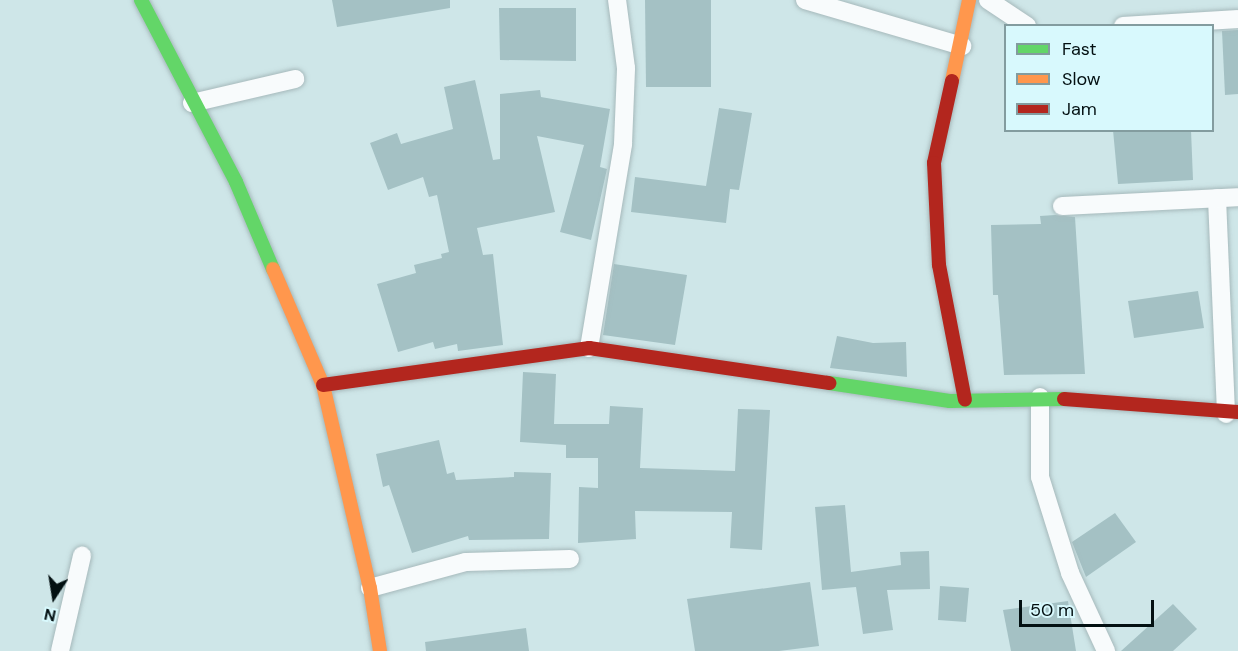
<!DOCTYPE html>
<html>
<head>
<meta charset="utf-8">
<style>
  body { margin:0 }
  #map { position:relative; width:1238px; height:651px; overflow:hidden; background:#cee6e8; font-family:"DM Sans",sans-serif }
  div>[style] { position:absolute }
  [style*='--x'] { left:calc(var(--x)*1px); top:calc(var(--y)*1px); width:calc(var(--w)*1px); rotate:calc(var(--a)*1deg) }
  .building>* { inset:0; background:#a4c1c4 }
  .roads { filter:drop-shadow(0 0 2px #a6b9bb) drop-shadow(0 0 2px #a6b9bb) }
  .street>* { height:18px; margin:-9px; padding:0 9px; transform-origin:9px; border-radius:9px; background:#f8fbfc }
  .fast>* { height:14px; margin:-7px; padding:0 7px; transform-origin:7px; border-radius:7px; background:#63d668 }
  .slow>* { height:14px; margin:-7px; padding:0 7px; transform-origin:7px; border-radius:7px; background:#ff974d }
  .jam>* { height:14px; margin:-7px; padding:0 7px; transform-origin:7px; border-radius:7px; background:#b3261e }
  span { translate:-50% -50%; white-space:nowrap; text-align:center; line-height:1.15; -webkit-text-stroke:5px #d8f9fd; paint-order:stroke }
  .legend { position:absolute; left:1004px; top:24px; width:210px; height:108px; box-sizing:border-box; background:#d8f9fd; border:2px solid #839c9f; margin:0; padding:8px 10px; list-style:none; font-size:18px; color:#031012 }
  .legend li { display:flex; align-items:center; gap:12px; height:30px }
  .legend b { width:30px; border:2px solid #839c9f }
  .north { position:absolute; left:24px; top:567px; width:60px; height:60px; -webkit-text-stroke:4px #d8f9fd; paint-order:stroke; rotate:192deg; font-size:16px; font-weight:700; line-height:24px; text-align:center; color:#031012 }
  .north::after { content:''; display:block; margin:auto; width:21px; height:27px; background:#031012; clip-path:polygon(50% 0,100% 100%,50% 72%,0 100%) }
  .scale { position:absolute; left:1019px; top:600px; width:135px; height:27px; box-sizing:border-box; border:3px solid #031012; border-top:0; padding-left:8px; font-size:18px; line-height:21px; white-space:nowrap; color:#031012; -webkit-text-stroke:4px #d8f9fd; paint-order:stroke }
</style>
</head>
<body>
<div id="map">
  <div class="building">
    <i style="clip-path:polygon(332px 0,450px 0,450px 8px,337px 27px)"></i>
    <i style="clip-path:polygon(645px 0,711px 0,711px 87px,646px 87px)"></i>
    <i style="clip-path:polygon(499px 8px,576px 8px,576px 61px,500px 60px)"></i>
    <i style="clip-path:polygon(1238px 30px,1238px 94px,1225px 95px,1222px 31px)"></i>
    <i style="clip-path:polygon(475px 80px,493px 160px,500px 159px,500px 94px,540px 90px,541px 97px,610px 109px,600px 167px,607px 169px,591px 240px,560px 232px,584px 145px,537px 136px,555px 212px,477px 228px,483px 255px,493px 254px,503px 345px,458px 351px,457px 344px,435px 349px,433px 342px,398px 352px,377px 284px,416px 273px,414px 265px,442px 258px,441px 254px,449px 252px,437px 195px,429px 197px,423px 177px,388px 190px,370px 143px,397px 133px,401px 144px,453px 129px,444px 87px)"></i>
    <i style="clip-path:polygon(719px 108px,752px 113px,739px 190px,730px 189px,726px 223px,631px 212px,635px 177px,706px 186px)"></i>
    <i style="clip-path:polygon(1113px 130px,1191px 130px,1193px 180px,1118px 184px)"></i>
    <i style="clip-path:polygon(1055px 215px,1075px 217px,1085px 374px,1004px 375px,998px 295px,993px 295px,991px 225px,1041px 224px,1040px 216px)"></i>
    <i style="clip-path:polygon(614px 264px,687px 275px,675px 345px,603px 335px)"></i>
    <i style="clip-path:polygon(1198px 291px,1204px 328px,1134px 338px,1128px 301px)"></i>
    <i style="clip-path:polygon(837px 336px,873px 343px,906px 342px,907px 377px,830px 368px)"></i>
    <i style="clip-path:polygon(523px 372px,556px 374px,554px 424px,609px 424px,610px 406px,643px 408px,640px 468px,735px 471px,738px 409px,770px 410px,762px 550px,730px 548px,732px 512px,635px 511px,636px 539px,578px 543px,579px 487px,598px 488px,598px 458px,566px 458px,566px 445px,520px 442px)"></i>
    <i style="clip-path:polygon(439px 440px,447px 474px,454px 472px,456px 480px,514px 477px,514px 472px,551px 473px,549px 539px,469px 540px,468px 536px,412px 553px,389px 485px,383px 487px,376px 454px)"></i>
    <i style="clip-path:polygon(845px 505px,851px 572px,901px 565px,900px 552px,929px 551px,930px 589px,887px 590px,893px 630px,863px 634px,856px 587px,822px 590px,815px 507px)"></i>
    <i style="clip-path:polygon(1115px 513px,1136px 542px,1086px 577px,1072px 542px)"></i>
    <i style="clip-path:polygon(810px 582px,819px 646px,779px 651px,695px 651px,687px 599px)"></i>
    <i style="clip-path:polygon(940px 586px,969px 588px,966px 622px,938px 620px)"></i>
    <i style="clip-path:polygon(1068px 601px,1076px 651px,1011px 651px,1003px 610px)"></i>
    <i style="clip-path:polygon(1173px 604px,1197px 629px,1173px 651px,1121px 651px)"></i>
    <i style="clip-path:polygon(526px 628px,529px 651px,426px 651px,425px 642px)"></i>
  </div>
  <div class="roads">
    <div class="street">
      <i style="--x:805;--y:0;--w:164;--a:16.3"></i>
      <i style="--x:988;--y:0;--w:47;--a:33.7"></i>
      <i style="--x:1123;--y:26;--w:115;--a:-3.5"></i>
      <i style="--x:192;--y:103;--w:106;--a:-13.1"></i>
      <i style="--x:1217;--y:198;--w:216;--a:87.6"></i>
      <i style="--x:1062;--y:206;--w:176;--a:-2.9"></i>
      <i style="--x:589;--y:348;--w:207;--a:-80.5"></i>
      <i style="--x:623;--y:144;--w:76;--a:-87.7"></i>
      <i style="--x:626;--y:68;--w:69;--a:-97.5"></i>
      <i style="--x:1040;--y:397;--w:80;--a:90"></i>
      <i style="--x:1040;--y:477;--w:101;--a:72.6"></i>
      <i style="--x:1070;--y:573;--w:86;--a:65.2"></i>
      <i style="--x:370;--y:588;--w:99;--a:-15.2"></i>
      <i style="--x:466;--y:562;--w:104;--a:-1.7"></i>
      <i style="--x:60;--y:651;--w:98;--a:-77"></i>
    </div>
    <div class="fast">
      <i style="--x:141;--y:0;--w:205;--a:62.4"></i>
      <i style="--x:236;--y:182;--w:95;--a:67"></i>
      <i style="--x:829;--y:383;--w:122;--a:8.5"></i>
      <i style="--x:950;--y:401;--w:114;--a:-1"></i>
    </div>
    <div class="slow">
      <i style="--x:952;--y:81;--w:83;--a:-78.1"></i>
      <i style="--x:273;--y:269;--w:126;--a:66.7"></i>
      <i style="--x:323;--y:385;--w:208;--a:77"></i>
      <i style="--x:370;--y:588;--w:64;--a:81"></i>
    </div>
    <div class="jam">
      <i style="--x:952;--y:81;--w:84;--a:102.4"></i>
      <i style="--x:934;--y:163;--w:102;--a:87.2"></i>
      <i style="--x:939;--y:265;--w:137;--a:79.1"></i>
      <i style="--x:323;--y:385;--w:269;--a:-7.9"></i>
      <i style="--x:589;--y:348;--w:243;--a:8.3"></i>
      <i style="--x:1064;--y:399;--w:174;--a:4.3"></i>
    </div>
  </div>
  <ul class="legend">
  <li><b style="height:8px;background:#63d668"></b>Fast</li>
  <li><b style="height:8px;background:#ff974d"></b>Slow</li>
  <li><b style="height:8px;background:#b3261e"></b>Jam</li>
  </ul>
  <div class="north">N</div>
  <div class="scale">50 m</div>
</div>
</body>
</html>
